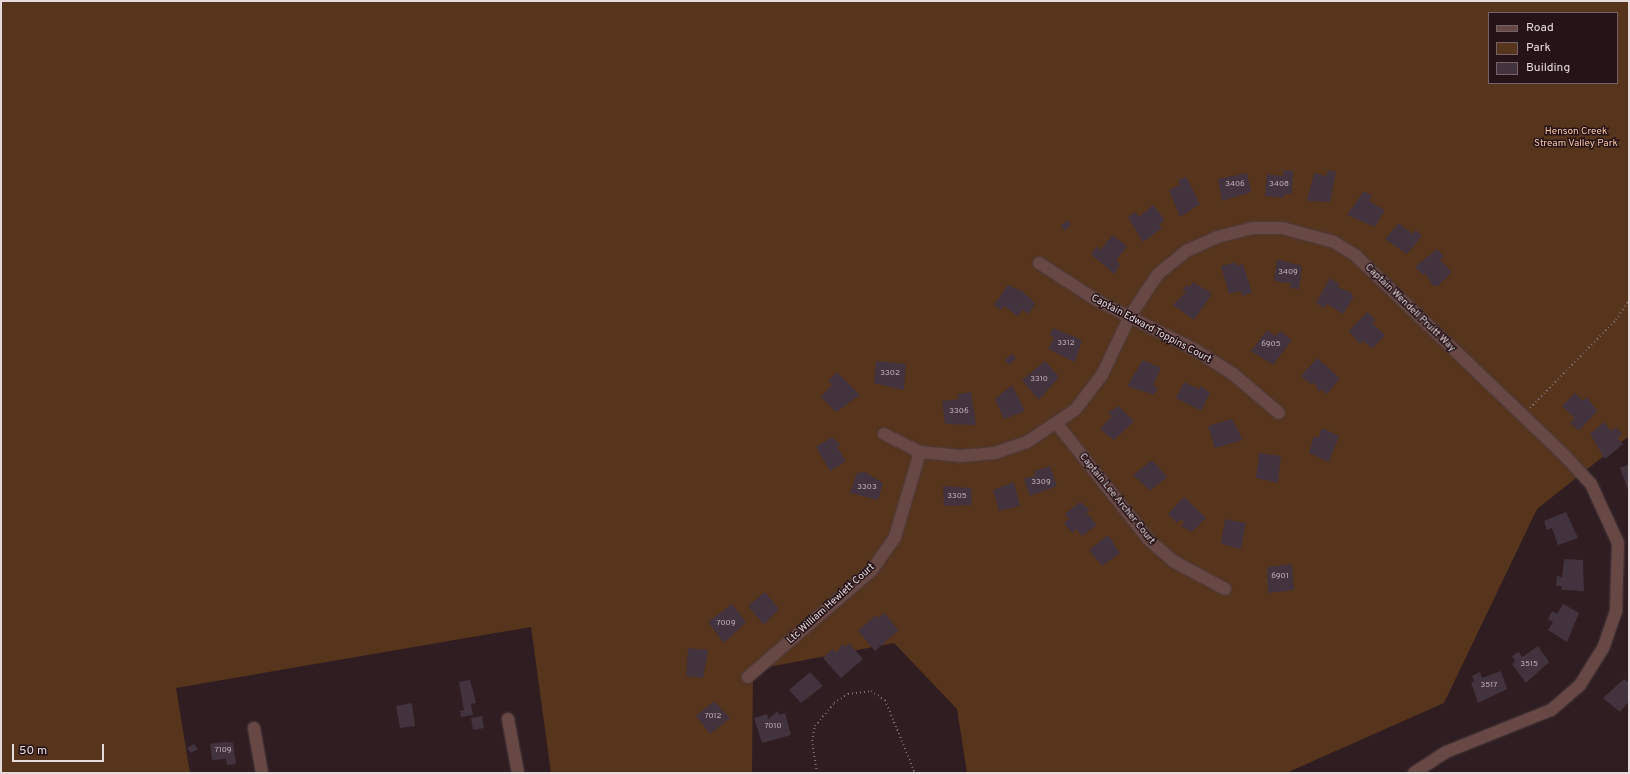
<!DOCTYPE html>
<html>
<head>
<meta charset="utf-8">
<style>
  body { margin:0 }
  #map { position:relative; width:1630px; height:774px; overflow:hidden; background:#2f1d21; font-family:Overpass,sans-serif }
  div>[style] { position:absolute }
  [style*='--x'] { left:calc(var(--x)*1px); top:calc(var(--y)*1px); width:calc(var(--w)*1px); rotate:calc(var(--a)*1deg) }
  .green>* { inset:0; background:#57351c }
  .building>* { inset:0; background:#43333f }
  .path>* { height:2px; margin-top:-1px; transform-origin:0; background:repeating-linear-gradient(90deg,#7e6e71 0 1px,transparent 0 4px) }
  .roads { filter:drop-shadow(0 0 1px #4c3b3f) drop-shadow(0 0 1px #4c3b3f) }
  .street>* { height:12px; margin:-6px; padding:0 6px; transform-origin:6px; border-radius:6px; background:#674844 }
  span { translate:-50% -50%; white-space:nowrap; text-align:center; line-height:1.15; -webkit-text-stroke:3px #251318; paint-order:stroke }
  .number-label { font-size:8px; color:#beb0b6 }
  .number-label span { -webkit-text-stroke-width:0 }
  .park-label { font-size:10px; color:#fbc7a5 }
  .street-label { font-size:10px; color:#e7dadd }
  .frame { position:absolute; inset:0; border:2px solid #e7dadd; pointer-events:none }
  .legend { position:absolute; left:1488px; top:12px; width:130px; height:72px; box-sizing:border-box; background:#251318; border:1px solid #736367; margin:0; padding:5px 7px; list-style:none; font-size:12px; color:#e7dadd }
  .legend li { display:flex; align-items:center; gap:8px; height:20px }
  .legend b { width:20px; border:1px solid #736367 }
  .scale { position:absolute; left:12px; top:744px; width:92px; height:18px; box-sizing:border-box; border:2px solid #e7dadd; border-top:0; padding-left:5px; font-size:12px; line-height:14px; white-space:nowrap; color:#e7dadd; -webkit-text-stroke:3px #251318; paint-order:stroke }
</style>
</head>
<body>
<div id="map">
  <div class="green">
    <i style="clip-path:polygon(evenodd,1px 1px,1629px 1px,1629px 436px,1537px 509px,1444px 703px,1286px 773px,967px 773px,957px 709px,894px 643px,753px 670px,752px 773px,551px 773px,531px 627px,176px 688px,190px 773px,1px 773px,1px 1px,1489px 13px,1617px 13px,1617px 83px,1489px 83px,1489px 13px)"></i>
  </div>
  <div class="building">
    <i style="clip-path:polygon(1284px 170px,1293px 171px,1292px 194px,1284px 194px,1284px 198px,1265px 196px,1267px 174px,1283px 176px)"></i>
    <i style="clip-path:polygon(1328px 170px,1336px 172px,1330px 202px,1307px 201px,1314px 173px,1326px 176px)"></i>
    <i style="clip-path:polygon(1247px 173px,1251px 192px,1222px 201px,1218px 179px)"></i>
    <i style="clip-path:polygon(1186px 177px,1200px 204px,1180px 217px,1169px 190px,1180px 185px,1178px 180px)"></i>
    <i style="clip-path:polygon(1364px 191px,1372px 196px,1369px 201px,1385px 210px,1375px 227px,1347px 215px)"></i>
    <i style="clip-path:polygon(1153px 205px,1165px 220px,1159px 225px,1162px 228px,1143px 242px,1128px 217px,1135px 212px,1139px 217px)"></i>
    <i style="clip-path:polygon(1067px 220px,1071px 224px,1065px 231px,1061px 226px)"></i>
    <i style="clip-path:polygon(1399px 223px,1412px 234px,1416px 230px,1422px 236px,1407px 254px,1385px 239px)"></i>
    <i style="clip-path:polygon(1112px 235px,1127px 246px,1116px 261px,1120px 264px,1114px 274px,1091px 254px,1097px 246px,1101px 250px)"></i>
    <i style="clip-path:polygon(1437px 249px,1444px 256px,1440px 260px,1452px 272px,1438px 286px,1433px 286px,1425px 273px,1423px 275px,1415px 267px)"></i>
    <i style="clip-path:polygon(1277px 259px,1302px 266px,1299px 289px,1290px 288px,1291px 283px,1274px 281px)"></i>
    <i style="clip-path:polygon(1236px 262px,1237px 266px,1243px 264px,1252px 293px,1242px 296px,1241px 291px,1229px 294px,1221px 266px)"></i>
    <i style="clip-path:polygon(1330px 278px,1340px 285px,1338px 287px,1352px 293px,1353px 298px,1343px 314px,1327px 304px,1324px 308px,1316px 303px)"></i>
    <i style="clip-path:polygon(1193px 282px,1212px 294px,1194px 320px,1173px 305px,1186px 292px,1183px 290px,1186px 285px,1189px 287px)"></i>
    <i style="clip-path:polygon(1008px 285px,1022px 291px,1036px 304px,1028px 314px,1023px 310px,1017px 316px,1004px 306px,1001px 310px,994px 305px)"></i>
    <i style="clip-path:polygon(1367px 312px,1376px 320px,1372px 323px,1385px 335px,1372px 349px,1363px 341px,1360px 344px,1349px 331px)"></i>
    <i style="clip-path:polygon(1053px 328px,1082px 340px,1075px 362px,1048px 349px,1054px 338px,1050px 335px)"></i>
    <i style="clip-path:polygon(1267px 330px,1275px 336px,1280px 331px,1292px 340px,1273px 365px,1251px 351px)"></i>
    <i style="clip-path:polygon(1012px 354px,1016px 358px,1009px 365px,1005px 360px)"></i>
    <i style="clip-path:polygon(1317px 358px,1340px 378px,1327px 394px,1322px 389px,1319px 392px,1314px 382px,1312px 385px,1301px 376px)"></i>
    <i style="clip-path:polygon(1143px 360px,1161px 368px,1153px 385px,1158px 388px,1154px 395px,1127px 386px)"></i>
    <i style="clip-path:polygon(876px 361px,906px 364px,904px 390px,874px 383px)"></i>
    <i style="clip-path:polygon(1045px 361px,1059px 377px,1039px 400px,1022px 380px)"></i>
    <i style="clip-path:polygon(837px 372px,860px 395px,836px 412px,821px 397px,832px 385px,828px 381px)"></i>
    <i style="clip-path:polygon(1184px 382px,1199px 389px,1201px 386px,1210px 393px,1201px 411px,1176px 398px)"></i>
    <i style="clip-path:polygon(1012px 385px,1025px 411px,1004px 419px,995px 399px)"></i>
    <i style="clip-path:polygon(971px 392px,976px 425px,945px 424px,942px 401px,959px 399px,958px 394px)"></i>
    <i style="clip-path:polygon(1575px 393px,1583px 401px,1587px 397px,1597px 411px,1579px 431px,1570px 423px,1575px 418px,1562px 406px)"></i>
    <i style="clip-path:polygon(1118px 406px,1134px 421px,1114px 440px,1100px 429px,1112px 416px,1108px 413px)"></i>
    <i style="clip-path:polygon(1232px 419px,1243px 440px,1215px 448px,1208px 426px)"></i>
    <i style="clip-path:polygon(1604px 422px,1611px 431px,1616px 427px,1622px 434px,1617px 438px,1623px 444px,1605px 459px,1590px 434px)"></i>
    <i style="clip-path:polygon(1322px 428px,1339px 436px,1329px 462px,1309px 453px,1314px 436px,1318px 438px)"></i>
    <i style="clip-path:polygon(832px 437px,840px 445px,837px 447px,846px 461px,830px 471px,816px 447px)"></i>
    <i style="clip-path:polygon(1259px 453px,1281px 456px,1278px 483px,1256px 478px)"></i>
    <i style="clip-path:polygon(1152px 460px,1167px 477px,1150px 491px,1133px 475px)"></i>
    <i style="clip-path:polygon(1629px 464px,1629px 493px,1620px 468px)"></i>
    <i style="clip-path:polygon(1050px 466px,1057px 486px,1030px 496px,1024px 479px,1036px 475px,1034px 471px)"></i>
    <i style="clip-path:polygon(865px 472px,883px 483px,878px 500px,850px 493px,857px 473px)"></i>
    <i style="clip-path:polygon(1014px 482px,1020px 506px,999px 511px,993px 490px)"></i>
    <i style="clip-path:polygon(943px 486px,971px 488px,972px 505px,944px 506px)"></i>
    <i style="clip-path:polygon(1184px 497px,1206px 518px,1192px 532px,1181px 526px,1184px 523px,1181px 519px,1177px 523px,1168px 514px)"></i>
    <i style="clip-path:polygon(1080px 502px,1090px 510px,1086px 512px,1097px 525px,1082px 536px,1076px 529px,1072px 533px,1064px 523px,1069px 519px,1065px 514px)"></i>
    <i style="clip-path:polygon(1566px 512px,1578px 538px,1558px 545px,1552px 528px,1547px 530px,1544px 521px)"></i>
    <i style="clip-path:polygon(1225px 519px,1246px 523px,1241px 549px,1221px 544px)"></i>
    <i style="clip-path:polygon(1108px 535px,1120px 553px,1102px 566px,1089px 550px)"></i>
    <i style="clip-path:polygon(1564px 559px,1583px 560px,1584px 591px,1561px 590px,1562px 586px,1556px 586px,1557px 576px,1562px 577px)"></i>
    <i style="clip-path:polygon(1292px 564px,1294px 590px,1268px 593px,1267px 567px)"></i>
    <i style="clip-path:polygon(765px 592px,779px 609px,764px 625px,748px 606px)"></i>
    <i style="clip-path:polygon(732px 604px,746px 622px,724px 643px,708px 622px)"></i>
    <i style="clip-path:polygon(1563px 604px,1579px 613px,1567px 642px,1548px 630px,1553px 622px,1548px 619px,1552px 611px,1557px 614px)"></i>
    <i style="clip-path:polygon(884px 613px,899px 630px,875px 651px,858px 631px,876px 615px,878px 618px)"></i>
    <i style="clip-path:polygon(849px 643px,863px 659px,841px 678px,823px 658px,833px 649px,837px 653px,842px 644px,845px 647px)"></i>
    <i style="clip-path:polygon(1538px 646px,1549px 662px,1526px 683px,1512px 664px,1515px 661px,1512px 656px,1519px 652px,1522px 657px)"></i>
    <i style="clip-path:polygon(688px 648px,708px 650px,703px 678px,686px 676px)"></i>
    <i style="clip-path:polygon(1501px 671px,1507px 689px,1478px 703px,1471px 682px,1474px 681px,1472px 676px,1480px 672px,1482px 678px)"></i>
    <i style="clip-path:polygon(810px 672px,823px 686px,801px 703px,789px 690px)"></i>
    <i style="clip-path:polygon(1624px 679px,1629px 683px,1629px 701px,1620px 712px,1603px 698px)"></i>
    <i style="clip-path:polygon(470px 680px,476px 703px,471px 704px,473px 715px,461px 717px,460px 711px,464px 710px,459px 682px)"></i>
    <i style="clip-path:polygon(714px 701px,730px 718px,710px 734px,696px 716px)"></i>
    <i style="clip-path:polygon(412px 703px,415px 726px,400px 728px,396px 706px)"></i>
    <i style="clip-path:polygon(778px 711px,779px 715px,785px 713px,791px 735px,762px 743px,754px 718px,767px 714px,768px 719px)"></i>
    <i style="clip-path:polygon(482px 716px,484px 728px,473px 730px,471px 718px)"></i>
    <i style="clip-path:polygon(225px 742px,233px 743px,236px 764px,227px 765px,226px 759px,212px 760px,210px 744px)"></i>
    <i style="clip-path:polygon(194px 744px,198px 749px,191px 753px,187px 748px)"></i>
  </div>
  <div class="path">
    <i style="--x:1530;--y:408;--w:123;--a:-45.7"></i>
    <i style="--x:1616;--y:320;--w:24;--a:-57"></i>
    <i style="--x:817;--y:773;--w:32;--a:-99"></i>
    <i style="--x:812;--y:741;--w:15;--a:-79"></i>
    <i style="--x:815;--y:726;--w:30;--a:-50"></i>
    <i style="--x:834;--y:703;--w:17;--a:-33"></i>
    <i style="--x:848;--y:694;--w:23;--a:-7"></i>
    <i style="--x:871;--y:691;--w:17;--a:33"></i>
    <i style="--x:885;--y:700;--w:79;--a:67.7"></i>
  </div>
  <div class="roads">
    <div class="street">
      <i style="--x:1039;--y:263;--w:70;--a:32.8"></i>
      <i style="--x:1098;--y:301;--w:107;--a:26.6"></i>
      <i style="--x:1194;--y:349;--w:46;--a:32.7"></i>
      <i style="--x:1233;--y:374;--w:60;--a:40.3"></i>
      <i style="--x:1057;--y:424;--w:148;--a:51.6"></i>
      <i style="--x:1149;--y:540;--w:32;--a:41"></i>
      <i style="--x:1173;--y:561;--w:59;--a:28.3"></i>
      <i style="--x:884;--y:434;--w:40;--a:26.6"></i>
      <i style="--x:920;--y:452;--w:41;--a:5.6"></i>
      <i style="--x:961;--y:456;--w:34;--a:-5"></i>
      <i style="--x:995;--y:453;--w:34;--a:-19"></i>
      <i style="--x:1027;--y:442;--w:58;--a:-33.7"></i>
      <i style="--x:1075;--y:410;--w:44;--a:-52.4"></i>
      <i style="--x:1102;--y:375;--w:65;--a:-64.6"></i>
      <i style="--x:1130;--y:316;--w:50;--a:-56.3"></i>
      <i style="--x:1158;--y:274;--w:36;--a:-39"></i>
      <i style="--x:1186;--y:251;--w:34;--a:-24"></i>
      <i style="--x:1217;--y:237;--w:36;--a:-14"></i>
      <i style="--x:1252;--y:228;--w:30;--a:0"></i>
      <i style="--x:1282;--y:228;--w:54;--a:15.1"></i>
      <i style="--x:1334;--y:242;--w:26;--a:32"></i>
      <i style="--x:1356;--y:256;--w:289;--a:43.7"></i>
      <i style="--x:1565;--y:456;--w:38;--a:47"></i>
      <i style="--x:1591;--y:484;--w:65;--a:65.4"></i>
      <i style="--x:1618;--y:543;--w:68;--a:91.7"></i>
      <i style="--x:1616;--y:611;--w:39;--a:109"></i>
      <i style="--x:1603;--y:648;--w:44;--a:121.9"></i>
      <i style="--x:1580;--y:685;--w:38;--a:139"></i>
      <i style="--x:1551;--y:710;--w:113;--a:158.2"></i>
      <i style="--x:1446;--y:752;--w:38;--a:147"></i>
      <i style="--x:748;--y:677;--w:164;--a:-40.8"></i>
      <i style="--x:872;--y:570;--w:40;--a:-55.1"></i>
      <i style="--x:895;--y:537;--w:89;--a:-73.6"></i>
      <i style="--x:508;--y:719;--w:55;--a:79.5"></i>
      <i style="--x:254;--y:728;--w:46;--a:79.9"></i>
    </div>
  </div>
  <div class="number-label">
    <span style="left:1235px;top:185px">3406</span>
    <span style="left:1279px;top:185px">3408</span>
    <span style="left:1288px;top:273px">3409</span>
    <span style="left:1066px;top:344px">3312</span>
    <span style="left:1271px;top:345px">6905</span>
    <span style="left:890px;top:374px">3302</span>
    <span style="left:1039px;top:380px">3310</span>
    <span style="left:959px;top:412px">3306</span>
    <span style="left:1041px;top:483px">3309</span>
    <span style="left:867px;top:488px">3303</span>
    <span style="left:957px;top:497px">3305</span>
    <span style="left:1280px;top:577px">6901</span>
    <span style="left:726px;top:624px">7009</span>
    <span style="left:1529px;top:665px">3515</span>
    <span style="left:1489px;top:686px">3517</span>
    <span style="left:713px;top:717px">7012</span>
    <span style="left:773px;top:727px">7010</span>
    <span style="left:223px;top:751px">7109</span>
  </div>
  <div class="park-label">
    <span style="left:1576px;top:137px">Henson Creek<br>Stream Valley Park</span>
  </div>
  <div class="street-label">
    <span style="left:1410px;top:308px;rotate:44deg">Captain Wendell Pruitt Way</span>
    <span style="left:1151px;top:329px;rotate:28deg">Captain Edward Toppins Court</span>
    <span style="left:1117px;top:499px;rotate:51deg">Captain Lee Archer Court</span>
    <span style="left:831px;top:604px;rotate:-42deg">Ltc William Hewlett Court</span>
  </div>
  <div class="frame"></div>
  <ul class="legend">
  <li><b style="height:5px;background:#674844"></b>Road</li>
  <li><b style="height:11px;background:#57351c"></b>Park</li>
  <li><b style="height:11px;background:#43333f"></b>Building</li>
  </ul>
  <div class="scale">50 m</div>
</div>
</body>
</html>
